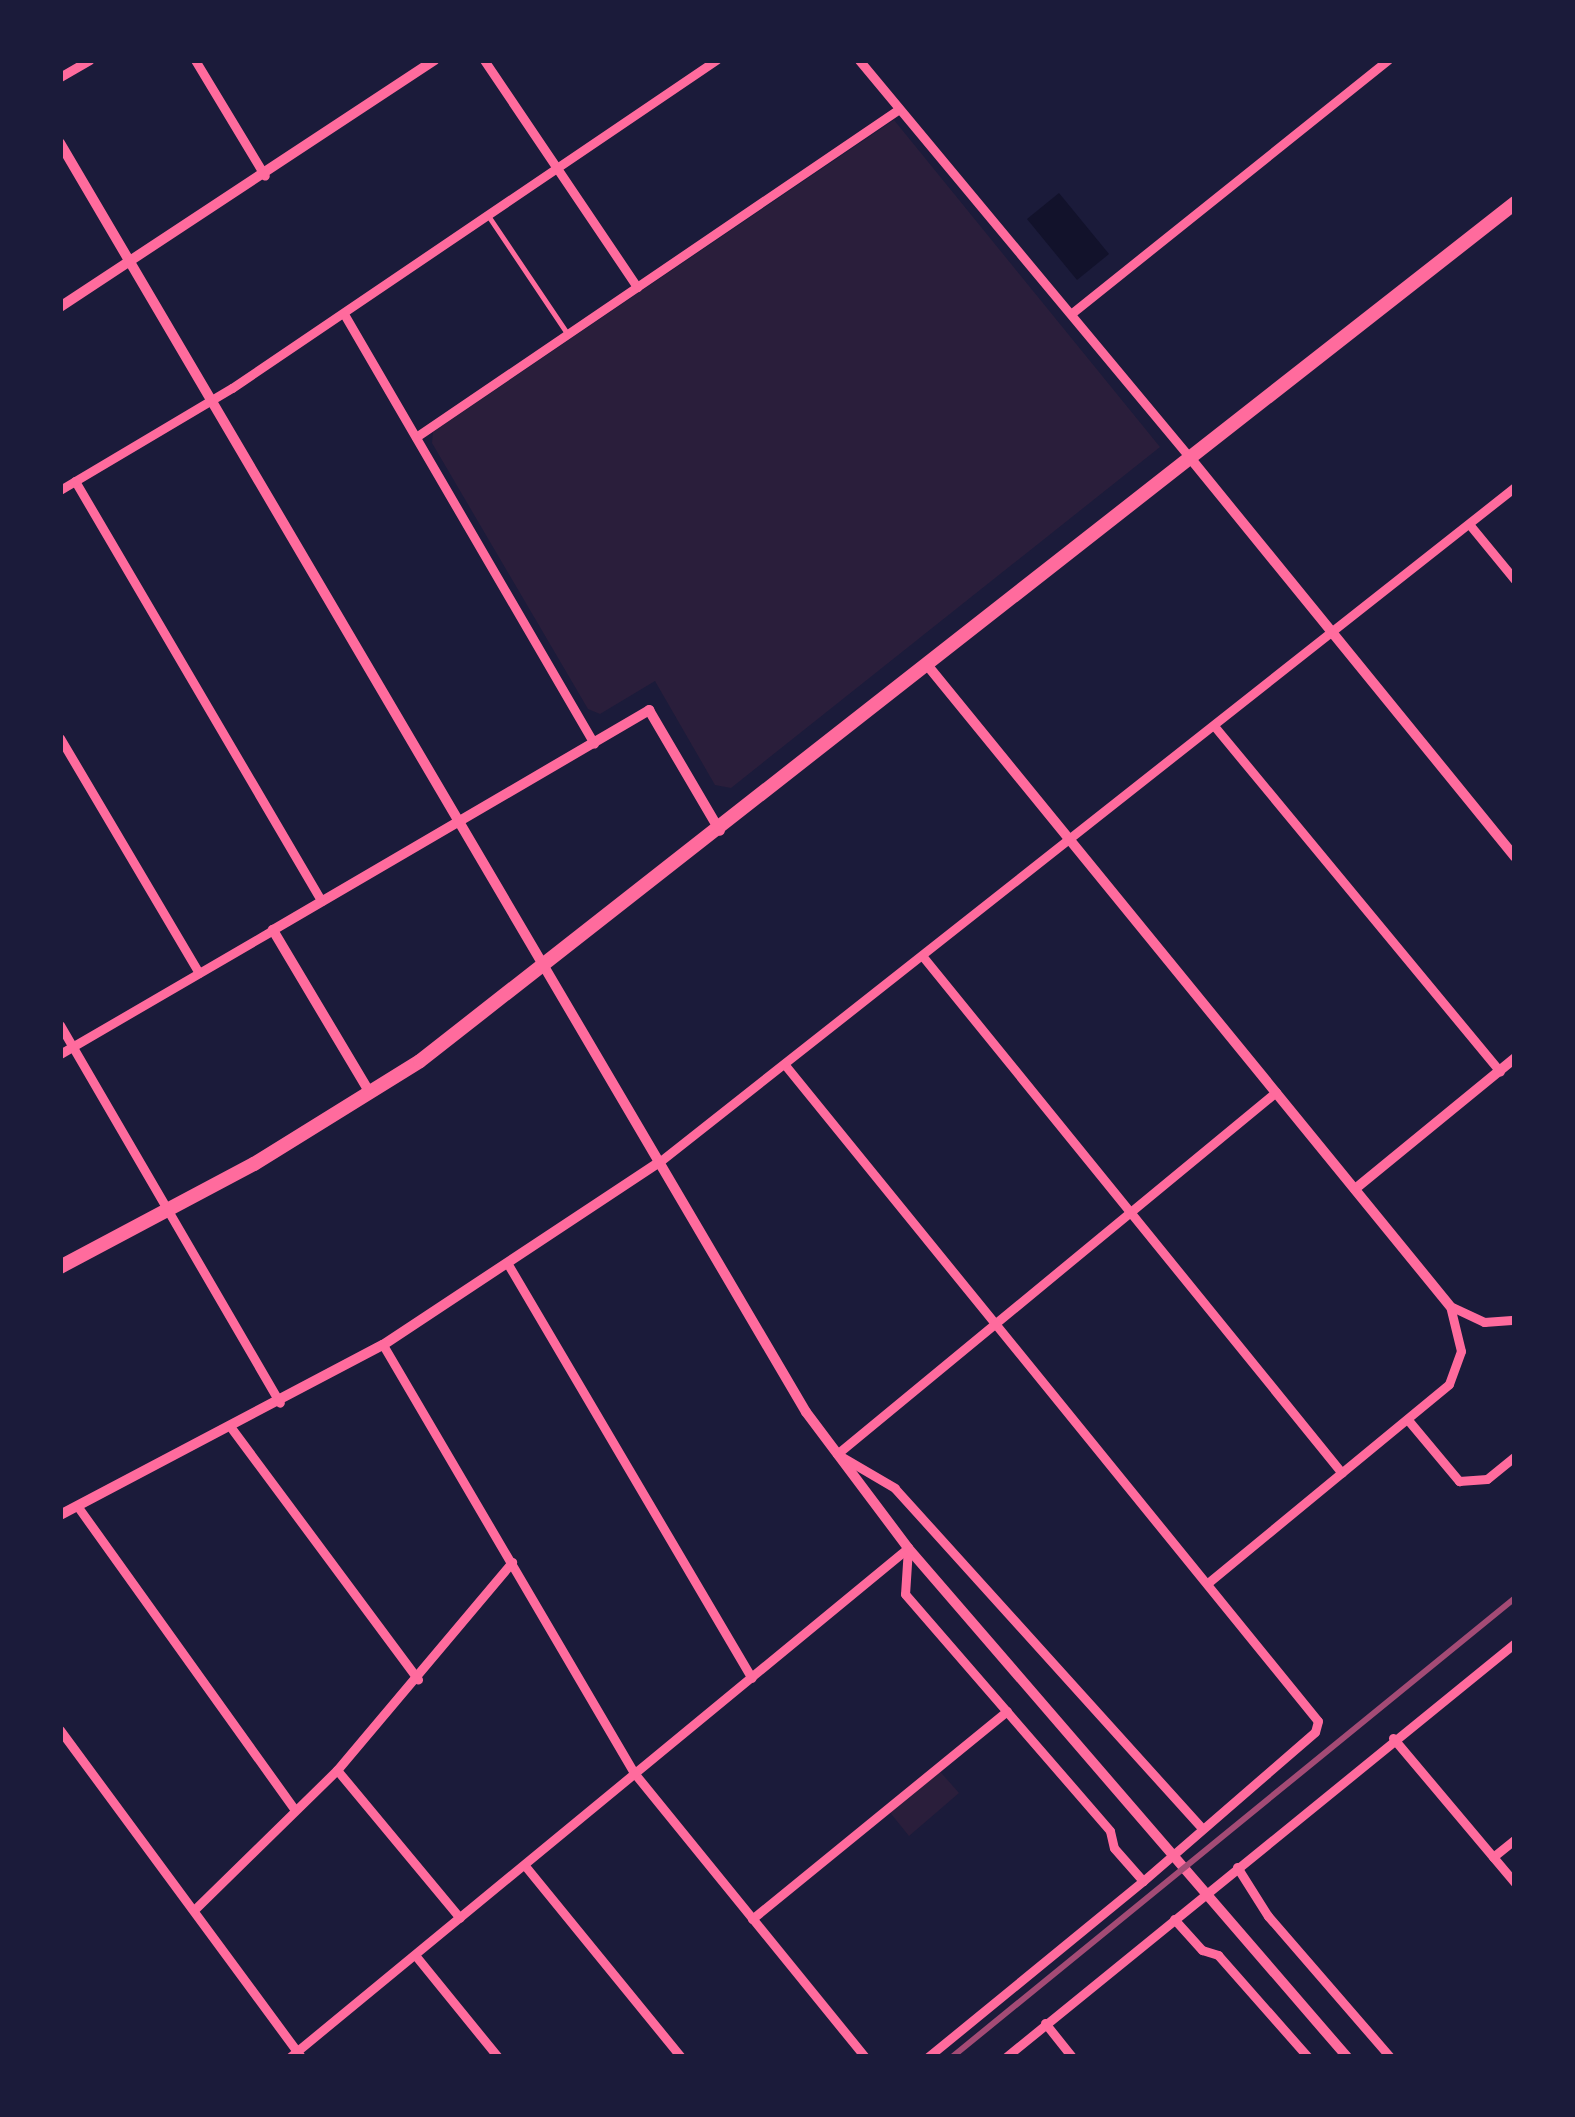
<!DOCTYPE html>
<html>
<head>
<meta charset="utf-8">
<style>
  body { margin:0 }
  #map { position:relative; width:1575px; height:2117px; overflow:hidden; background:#1b1b3a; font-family:"DejaVu Sans",sans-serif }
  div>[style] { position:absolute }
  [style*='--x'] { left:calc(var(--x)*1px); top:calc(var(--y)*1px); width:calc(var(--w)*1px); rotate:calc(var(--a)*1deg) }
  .green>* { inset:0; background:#2a1e3b }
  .water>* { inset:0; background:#12122b }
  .service>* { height:4.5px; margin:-2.25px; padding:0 2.25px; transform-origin:2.25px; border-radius:2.25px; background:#ff6b9d }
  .minor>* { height:9px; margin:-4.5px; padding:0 4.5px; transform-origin:4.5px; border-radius:4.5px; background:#ff6b9d }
  .tertiary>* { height:10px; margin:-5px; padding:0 5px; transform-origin:5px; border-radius:5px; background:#ff6b9d }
  .trunk>* { height:14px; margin:-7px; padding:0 7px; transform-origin:7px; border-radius:7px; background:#ff6b9d }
  .rail>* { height:6px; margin:-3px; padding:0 3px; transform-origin:3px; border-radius:3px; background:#a44b75 }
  span { translate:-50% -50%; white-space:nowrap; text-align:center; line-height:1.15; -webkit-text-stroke:9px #1b1b3a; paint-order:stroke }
  .frame { position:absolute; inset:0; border:63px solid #1b1b3a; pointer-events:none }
</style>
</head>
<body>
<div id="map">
  <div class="green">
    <i style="clip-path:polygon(894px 120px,1160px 447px,731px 788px,715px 785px,655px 681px,600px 714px,588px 709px,432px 443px,433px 432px)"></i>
    <i style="clip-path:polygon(937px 1768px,959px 1793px,909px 1836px,888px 1810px)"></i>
  </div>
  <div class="water">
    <i style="clip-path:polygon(1059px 193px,1109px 254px,1077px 280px,1027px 219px)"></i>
  </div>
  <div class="service">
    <i style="--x:488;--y:215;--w:143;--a:56.1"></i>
  </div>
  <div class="minor">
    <i style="--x:195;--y:60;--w:135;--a:58.9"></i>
    <i style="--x:484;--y:60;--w:274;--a:56"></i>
    <i style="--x:859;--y:60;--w:519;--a:50.24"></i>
    <i style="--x:60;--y:77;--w:34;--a:-30"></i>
    <i style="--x:1072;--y:313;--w:405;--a:-38.7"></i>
    <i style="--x:344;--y:314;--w:497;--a:59.8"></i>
    <i style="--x:416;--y:437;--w:584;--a:-34.18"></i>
    <i style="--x:75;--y:481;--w:487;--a:59.6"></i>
    <i style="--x:60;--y:490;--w:200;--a:-30.7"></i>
    <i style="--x:232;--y:388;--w:585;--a:-34.12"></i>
    <i style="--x:1469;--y:524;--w:72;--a:50.6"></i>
    <i style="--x:1215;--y:727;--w:447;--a:50.4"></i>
    <i style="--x:60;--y:738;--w:273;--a:59.4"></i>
    <i style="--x:924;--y:958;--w:663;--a:50.94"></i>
    <i style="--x:60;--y:1025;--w:437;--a:59.8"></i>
    <i style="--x:60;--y:1054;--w:246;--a:-30.2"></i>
    <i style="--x:785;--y:1065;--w:845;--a:50.91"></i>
    <i style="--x:1318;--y:1721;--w:11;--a:105"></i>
    <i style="--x:1315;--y:1732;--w:228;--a:139.1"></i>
    <i style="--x:1143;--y:1881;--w:278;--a:140.7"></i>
    <i style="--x:658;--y:1163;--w:1092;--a:-38.27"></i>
    <i style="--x:509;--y:1266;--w:478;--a:59.5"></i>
    <i style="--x:1450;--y:1306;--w:38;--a:25"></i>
    <i style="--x:1484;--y:1322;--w:31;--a:-4"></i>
    <i style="--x:383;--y:1345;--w:498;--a:59.6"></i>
    <i style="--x:635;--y:1774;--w:365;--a:50.9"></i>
    <i style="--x:1408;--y:1420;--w:80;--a:50.1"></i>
    <i style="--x:1459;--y:1481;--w:28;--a:-4"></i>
    <i style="--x:1487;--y:1479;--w:36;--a:-39"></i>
    <i style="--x:232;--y:1429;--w:312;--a:53.4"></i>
    <i style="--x:78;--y:1507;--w:371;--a:54.4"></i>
    <i style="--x:908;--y:1548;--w:46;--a:93.7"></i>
    <i style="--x:905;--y:1594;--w:313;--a:49.1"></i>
    <i style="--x:1110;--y:1831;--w:17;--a:77"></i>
    <i style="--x:1114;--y:1848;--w:44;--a:48.7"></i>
    <i style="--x:1209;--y:1582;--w:311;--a:-39.5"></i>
    <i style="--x:1449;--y:1384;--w:35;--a:-70"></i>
    <i style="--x:1461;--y:1351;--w:46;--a:-103.7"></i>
    <i style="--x:60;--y:1730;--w:406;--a:53.6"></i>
    <i style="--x:1393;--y:1738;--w:189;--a:49.9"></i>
    <i style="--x:337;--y:1770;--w:192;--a:50.3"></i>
    <i style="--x:1200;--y:1826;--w:455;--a:-132.1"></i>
    <i style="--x:895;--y:1488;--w:67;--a:-149.6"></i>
    <i style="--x:837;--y:1454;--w:569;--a:-39.51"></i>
    <i style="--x:1493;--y:1857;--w:28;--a:-39"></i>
    <i style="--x:526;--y:1867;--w:245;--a:50.8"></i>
    <i style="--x:1237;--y:1867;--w:58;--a:57.7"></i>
    <i style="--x:1268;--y:1916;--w:186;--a:49.1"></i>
    <i style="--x:194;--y:1910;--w:200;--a:-44.4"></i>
    <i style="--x:337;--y:1770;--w:272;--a:-49.9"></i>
    <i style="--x:752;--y:1919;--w:329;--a:-39.2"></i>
    <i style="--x:1174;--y:1919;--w:42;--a:47.9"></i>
    <i style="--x:1202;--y:1950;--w:17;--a:17"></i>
    <i style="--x:1218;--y:1955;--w:136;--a:48.6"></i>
    <i style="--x:415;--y:1955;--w:132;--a:50.9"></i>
    <i style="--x:1045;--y:2023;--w:43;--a:51.5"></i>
    <i style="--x:290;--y:2057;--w:801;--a:-39.48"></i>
    <i style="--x:1006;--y:2057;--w:656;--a:-39.12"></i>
  </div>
  <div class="tertiary">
    <i style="--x:60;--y:143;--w:1472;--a:59.55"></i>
    <i style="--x:806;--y:1412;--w:170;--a:53.1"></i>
    <i style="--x:908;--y:1548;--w:672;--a:49.22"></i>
    <i style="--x:60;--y:307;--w:449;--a:-33.4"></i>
    <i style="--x:1191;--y:459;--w:513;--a:50.85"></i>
    <i style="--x:928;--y:666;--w:826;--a:50.8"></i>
    <i style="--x:370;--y:1093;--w:190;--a:-120.8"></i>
    <i style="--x:273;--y:930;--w:436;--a:-30.3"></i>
    <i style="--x:649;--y:710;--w:140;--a:59.6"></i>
    <i style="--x:1355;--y:1189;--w:207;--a:-39.3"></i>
    <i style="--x:60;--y:1515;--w:365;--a:-27.8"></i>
    <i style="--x:383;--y:1345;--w:330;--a:-33.5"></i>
  </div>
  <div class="trunk">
    <i style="--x:60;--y:1267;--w:220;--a:-28"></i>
    <i style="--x:254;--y:1164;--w:195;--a:-31.8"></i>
    <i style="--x:420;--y:1061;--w:1391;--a:-38.08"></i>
  </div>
  <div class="rail">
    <i style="--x:952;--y:2057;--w:726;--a:-39.19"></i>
  </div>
  <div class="frame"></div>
</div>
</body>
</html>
